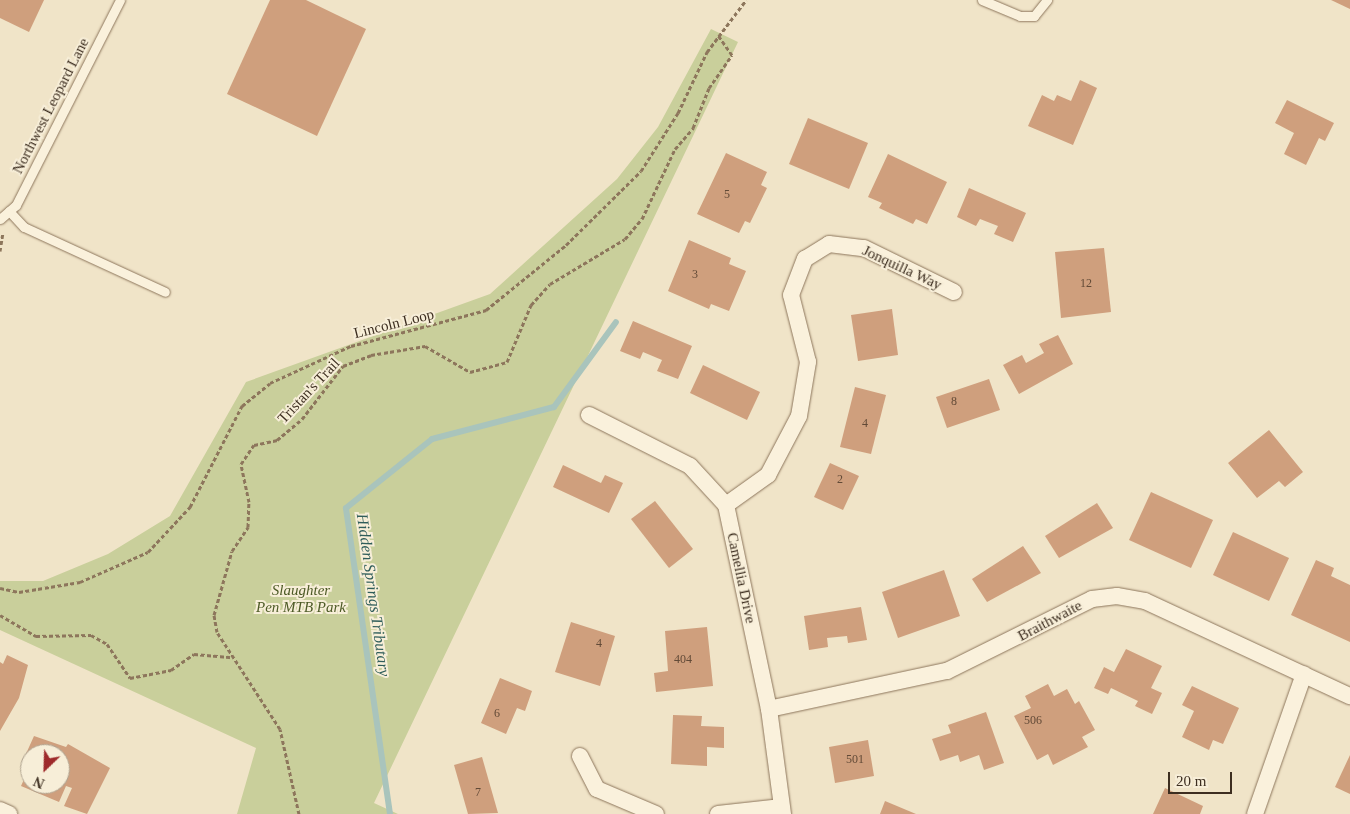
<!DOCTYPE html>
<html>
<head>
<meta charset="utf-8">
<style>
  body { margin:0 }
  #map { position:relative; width:1350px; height:814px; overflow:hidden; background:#f0e4c8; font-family:"Times New Roman",serif }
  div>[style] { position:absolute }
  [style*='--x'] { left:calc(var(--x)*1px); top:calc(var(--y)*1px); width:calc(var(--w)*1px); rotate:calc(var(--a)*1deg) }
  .green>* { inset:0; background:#c9cf9b }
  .stream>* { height:6px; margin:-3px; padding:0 3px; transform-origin:3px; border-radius:3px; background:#a9c4bc }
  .building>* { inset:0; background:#cf9f7d }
  .path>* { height:3px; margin-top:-1.5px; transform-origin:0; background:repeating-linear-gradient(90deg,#8d765c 0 4px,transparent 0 6.5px) }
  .roads { filter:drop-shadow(0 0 1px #8d765c) drop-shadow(0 0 1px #8d765c) }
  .lane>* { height:9px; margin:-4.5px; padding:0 4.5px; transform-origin:4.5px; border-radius:4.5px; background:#faf1dc }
  .street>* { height:16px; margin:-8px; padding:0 8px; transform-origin:8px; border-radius:8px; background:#faf1dc }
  span { translate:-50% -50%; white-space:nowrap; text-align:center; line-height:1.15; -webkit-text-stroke:4px #f7eed8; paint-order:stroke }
  .number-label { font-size:12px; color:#624a37 }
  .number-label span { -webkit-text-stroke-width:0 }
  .street-label { font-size:15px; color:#3d2e20 }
  .park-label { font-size:15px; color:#4d5a26; font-style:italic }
  .water-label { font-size:16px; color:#2f5d5a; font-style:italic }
  .north { position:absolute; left:20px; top:744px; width:50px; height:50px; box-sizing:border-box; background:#f7eed8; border:1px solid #ada18e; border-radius:50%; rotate:204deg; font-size:14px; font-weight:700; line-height:20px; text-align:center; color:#3d2e20 }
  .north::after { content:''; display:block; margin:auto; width:18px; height:22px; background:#9e2a2b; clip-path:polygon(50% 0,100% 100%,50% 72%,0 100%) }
  .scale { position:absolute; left:1168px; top:772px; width:64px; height:22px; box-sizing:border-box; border:2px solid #3d2e20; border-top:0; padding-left:6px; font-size:15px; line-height:18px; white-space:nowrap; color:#3d2e20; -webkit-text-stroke:4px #f7eed8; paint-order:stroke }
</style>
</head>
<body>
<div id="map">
  <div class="green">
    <i style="clip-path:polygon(711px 29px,738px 42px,374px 803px,398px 814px,237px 814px,256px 748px,0 630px,0 581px,43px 581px,108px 554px,170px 516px,246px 382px,490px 294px,617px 179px,658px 127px)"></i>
  </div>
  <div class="stream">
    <i style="--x:390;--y:814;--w:309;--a:-98.2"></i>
    <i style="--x:346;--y:508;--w:110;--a:-38.7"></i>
    <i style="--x:432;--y:439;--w:126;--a:-14.7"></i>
    <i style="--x:554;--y:407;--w:105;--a:-53.9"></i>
  </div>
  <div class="building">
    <i style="clip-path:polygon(0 0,44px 0,29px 32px,0 18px)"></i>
    <i style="clip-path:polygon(270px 0,306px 0,366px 29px,317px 136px,227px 94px)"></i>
    <i style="clip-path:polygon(1331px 0,1350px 0,1350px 9px)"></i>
    <i style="clip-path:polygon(1080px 80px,1097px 88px,1073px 145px,1028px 126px,1042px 95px,1054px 101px,1057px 95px,1071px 101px)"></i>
    <i style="clip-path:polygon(1287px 100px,1334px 123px,1325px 141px,1319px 138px,1306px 165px,1284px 154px,1294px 133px,1275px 123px)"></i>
    <i style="clip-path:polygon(808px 118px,868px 143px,849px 189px,789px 164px)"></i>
    <i style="clip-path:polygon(726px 153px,767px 172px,761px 185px,767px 188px,750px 223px,745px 221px,739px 233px,697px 214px)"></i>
    <i style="clip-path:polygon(888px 154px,947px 182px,927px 224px,916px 219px,913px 224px,879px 208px,882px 203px,868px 197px)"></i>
    <i style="clip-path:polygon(969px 188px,1026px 213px,1013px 242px,994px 234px,998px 226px,980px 219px,976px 226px,957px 217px)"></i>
    <i style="clip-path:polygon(689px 240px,731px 258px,729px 264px,746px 271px,729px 311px,711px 304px,709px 309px,668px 291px)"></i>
    <i style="clip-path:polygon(1104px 248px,1111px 312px,1061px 318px,1055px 252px)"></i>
    <i style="clip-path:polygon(892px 309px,898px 355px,858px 361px,851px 315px)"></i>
    <i style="clip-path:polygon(633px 321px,692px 346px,678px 379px,657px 371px,662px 360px,643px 352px,640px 359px,620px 351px)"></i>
    <i style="clip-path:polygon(1058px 335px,1073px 364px,1019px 394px,1003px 365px,1022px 355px,1026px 363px,1044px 353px,1039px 344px)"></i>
    <i style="clip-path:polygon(703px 365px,760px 392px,747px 420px,690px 393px)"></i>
    <i style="clip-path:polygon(989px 379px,1000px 410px,947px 428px,936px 397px)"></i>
    <i style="clip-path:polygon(855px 387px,886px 395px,871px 454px,840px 447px)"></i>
    <i style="clip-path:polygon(1269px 430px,1303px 472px,1285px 487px,1279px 481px,1257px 498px,1228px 463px)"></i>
    <i style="clip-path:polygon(830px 463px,859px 476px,843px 510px,814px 497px)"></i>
    <i style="clip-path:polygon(563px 465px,601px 483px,605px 475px,623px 483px,609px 513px,553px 487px)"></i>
    <i style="clip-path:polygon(1151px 492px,1213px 520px,1191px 568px,1129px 540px)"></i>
    <i style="clip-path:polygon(655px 501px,693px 549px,669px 568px,631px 519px)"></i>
    <i style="clip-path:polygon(1097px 503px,1113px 528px,1059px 558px,1045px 536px)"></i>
    <i style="clip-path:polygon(1233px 532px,1289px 558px,1269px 601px,1213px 575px)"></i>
    <i style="clip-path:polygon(1023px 546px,1041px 573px,987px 602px,972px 579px)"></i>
    <i style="clip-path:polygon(1316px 560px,1334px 568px,1331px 576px,1350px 585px,1350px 642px,1291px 615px)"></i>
    <i style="clip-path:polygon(944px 570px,960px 616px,898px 638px,882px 592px)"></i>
    <i style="clip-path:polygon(861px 607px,867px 640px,848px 643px,847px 636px,827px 638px,828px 647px,809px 650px,804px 616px)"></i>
    <i style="clip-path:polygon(571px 622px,615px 636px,600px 686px,555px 672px)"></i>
    <i style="clip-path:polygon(707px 627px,713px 686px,656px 692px,654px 673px,668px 671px,665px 631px)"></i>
    <i style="clip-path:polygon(1126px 649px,1162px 666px,1151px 688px,1162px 693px,1152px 714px,1135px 706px,1138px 701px,1111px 688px,1108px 694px,1094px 688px,1104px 667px,1114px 672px)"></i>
    <i style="clip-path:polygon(7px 655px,28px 665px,19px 698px,0 731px,0 662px,3px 664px)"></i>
    <i style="clip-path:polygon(500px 678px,532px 691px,525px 711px,517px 708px,506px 734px,481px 723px)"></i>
    <i style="clip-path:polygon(1048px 684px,1054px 696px,1067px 689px,1075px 704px,1079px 701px,1095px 730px,1082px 737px,1088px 747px,1053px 765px,1048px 754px,1037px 760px,1014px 716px,1031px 708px,1025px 696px)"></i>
    <i style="clip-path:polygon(1192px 686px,1239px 708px,1223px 744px,1213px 740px,1209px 750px,1182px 737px,1194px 711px,1182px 705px)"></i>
    <i style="clip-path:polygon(986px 712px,1004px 763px,984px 770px,979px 755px,960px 762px,958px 755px,940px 761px,932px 739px,951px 733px,948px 725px)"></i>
    <i style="clip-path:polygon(673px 715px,702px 716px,701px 726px,724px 727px,724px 748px,707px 747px,707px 766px,671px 764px)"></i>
    <i style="clip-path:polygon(34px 736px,66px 747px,68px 744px,110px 768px,87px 814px,64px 806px,72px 788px,66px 786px,59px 802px,21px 786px,30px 766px,30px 784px,60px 784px,60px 754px,25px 756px)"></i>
    <i style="clip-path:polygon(868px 740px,874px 776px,835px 783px,829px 747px)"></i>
    <i style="clip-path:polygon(1350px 755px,1350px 794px,1335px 787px)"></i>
    <i style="clip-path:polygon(482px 757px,498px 813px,468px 814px,454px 765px)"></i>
    <i style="clip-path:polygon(1165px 788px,1203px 806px,1200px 814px,1153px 814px)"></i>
    <i style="clip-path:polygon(885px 801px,916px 814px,880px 814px)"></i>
  </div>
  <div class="path">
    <i style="--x:0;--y:251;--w:18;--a:-81"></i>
    <i style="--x:0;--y:588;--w:19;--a:12"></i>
    <i style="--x:19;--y:592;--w:62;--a:-9.3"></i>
    <i style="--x:80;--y:582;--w:74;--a:-23.8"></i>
    <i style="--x:148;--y:552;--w:62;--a:-47"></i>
    <i style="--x:190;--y:507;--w:114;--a:-62.8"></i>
    <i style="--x:242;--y:406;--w:36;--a:-39"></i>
    <i style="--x:270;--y:383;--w:89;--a:-24.6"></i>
    <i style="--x:351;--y:346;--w:140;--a:-14.9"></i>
    <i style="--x:486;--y:310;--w:103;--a:-39.1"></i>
    <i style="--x:566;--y:245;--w:105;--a:-44.6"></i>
    <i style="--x:641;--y:171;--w:69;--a:-57.5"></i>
    <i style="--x:678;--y:113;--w:68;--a:-64.6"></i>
    <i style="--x:707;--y:52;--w:65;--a:-53.1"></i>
    <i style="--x:0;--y:615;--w:42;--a:30.3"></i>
    <i style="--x:36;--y:636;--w:55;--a:-1"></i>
    <i style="--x:91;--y:635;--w:18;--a:29"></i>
    <i style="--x:107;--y:644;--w:41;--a:55.9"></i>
    <i style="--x:130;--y:678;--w:42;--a:-11"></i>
    <i style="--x:171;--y:670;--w:28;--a:-35"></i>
    <i style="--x:194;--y:654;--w:38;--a:5"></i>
    <i style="--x:299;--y:814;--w:87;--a:-102.6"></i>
    <i style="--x:280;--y:729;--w:116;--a:-123"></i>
    <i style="--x:217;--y:632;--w:17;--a:-100"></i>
    <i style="--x:214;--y:615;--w:66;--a:-74.3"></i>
    <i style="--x:232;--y:551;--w:29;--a:-56"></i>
    <i style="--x:248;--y:527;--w:25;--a:-88"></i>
    <i style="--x:249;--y:502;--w:39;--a:-102"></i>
    <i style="--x:241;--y:464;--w:23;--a:-56"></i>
    <i style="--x:254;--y:445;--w:24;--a:-12"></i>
    <i style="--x:277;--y:440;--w:33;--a:-40"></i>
    <i style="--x:302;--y:419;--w:67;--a:-52.3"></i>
    <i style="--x:343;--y:366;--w:30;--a:-21"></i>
    <i style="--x:371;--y:355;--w:55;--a:-9.5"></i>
    <i style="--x:425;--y:346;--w:52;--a:30"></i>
    <i style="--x:470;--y:372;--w:38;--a:-15"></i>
    <i style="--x:507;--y:362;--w:62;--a:-67.2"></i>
    <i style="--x:531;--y:305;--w:28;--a:-48"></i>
    <i style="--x:550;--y:284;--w:87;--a:-31"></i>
    <i style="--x:625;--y:239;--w:26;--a:-50"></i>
    <i style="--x:642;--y:219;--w:77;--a:-64.8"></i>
    <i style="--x:675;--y:149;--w:28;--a:-49"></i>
    <i style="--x:693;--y:128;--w:43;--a:-68.2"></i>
    <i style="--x:709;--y:88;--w:40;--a:-55.1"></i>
    <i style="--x:732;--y:55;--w:24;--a:-125"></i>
  </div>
  <div class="roads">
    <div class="lane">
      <i style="--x:982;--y:0;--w:41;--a:22.8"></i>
      <i style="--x:1020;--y:16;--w:14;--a:0"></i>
      <i style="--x:1034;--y:16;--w:21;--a:-51"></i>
      <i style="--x:9;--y:211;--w:22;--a:47"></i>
      <i style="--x:24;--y:227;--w:155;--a:24.7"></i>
      <i style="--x:0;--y:219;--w:21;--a:-41"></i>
      <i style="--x:16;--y:205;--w:230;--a:-63.1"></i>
    </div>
    <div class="street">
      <i style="--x:589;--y:415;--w:113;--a:26.8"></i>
      <i style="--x:690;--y:466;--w:53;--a:47.3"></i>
      <i style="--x:726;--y:505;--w:208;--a:78.1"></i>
      <i style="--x:769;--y:709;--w:106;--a:82.4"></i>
      <i style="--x:726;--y:505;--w:52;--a:-35.5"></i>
      <i style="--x:768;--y:475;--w:67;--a:-62.3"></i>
      <i style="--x:799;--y:416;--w:55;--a:-80.5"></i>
      <i style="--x:808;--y:362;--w:69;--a:-104.2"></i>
      <i style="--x:791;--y:295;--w:39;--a:-69"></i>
      <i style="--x:805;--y:259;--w:28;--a:-32"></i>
      <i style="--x:829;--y:244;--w:35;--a:7"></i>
      <i style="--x:864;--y:248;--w:100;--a:26.1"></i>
      <i style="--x:769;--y:709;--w:182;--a:-12.1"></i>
      <i style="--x:947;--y:671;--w:162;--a:-26.4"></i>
      <i style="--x:1092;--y:599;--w:25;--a:-7"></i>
      <i style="--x:1117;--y:596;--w:28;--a:10"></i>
      <i style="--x:1145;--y:601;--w:226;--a:24.9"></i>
      <i style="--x:580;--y:756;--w:37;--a:63"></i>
      <i style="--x:597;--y:789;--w:64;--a:23"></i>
      <i style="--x:0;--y:810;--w:10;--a:24"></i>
      <i style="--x:718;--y:814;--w:62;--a:-6.4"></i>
      <i style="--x:1255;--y:814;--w:148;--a:-70.7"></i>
    </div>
  </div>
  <div class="number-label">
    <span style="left:727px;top:195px">5</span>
    <span style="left:695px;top:275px">3</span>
    <span style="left:1086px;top:284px">12</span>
    <span style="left:954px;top:402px">8</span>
    <span style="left:865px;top:424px">4</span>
    <span style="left:840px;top:480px">2</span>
    <span style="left:599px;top:644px">4</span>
    <span style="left:683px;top:660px">404</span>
    <span style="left:497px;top:714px">6</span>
    <span style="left:1033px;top:721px">506</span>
    <span style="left:855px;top:760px">501</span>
    <span style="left:478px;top:793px">7</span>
  </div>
  <div class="street-label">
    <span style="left:51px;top:106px;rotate:-63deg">Northwest Leopard Lane</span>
    <span style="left:902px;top:268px;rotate:25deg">Jonquilla Way</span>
    <span style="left:394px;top:324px;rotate:-14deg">Lincoln Loop</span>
    <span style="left:309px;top:391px;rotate:-47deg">Tristan's Trail</span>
    <span style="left:741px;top:578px;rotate:78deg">Camellia Drive</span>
    <span style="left:1050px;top:621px;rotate:-28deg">Braithwaite</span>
  </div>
  <div class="park-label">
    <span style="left:301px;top:599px">Slaughter<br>Pen MTB Park</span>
  </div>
  <div class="water-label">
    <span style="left:373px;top:595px;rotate:82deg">Hidden Springs Tributary</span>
  </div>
  <div class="north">N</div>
  <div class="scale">20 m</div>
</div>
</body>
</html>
